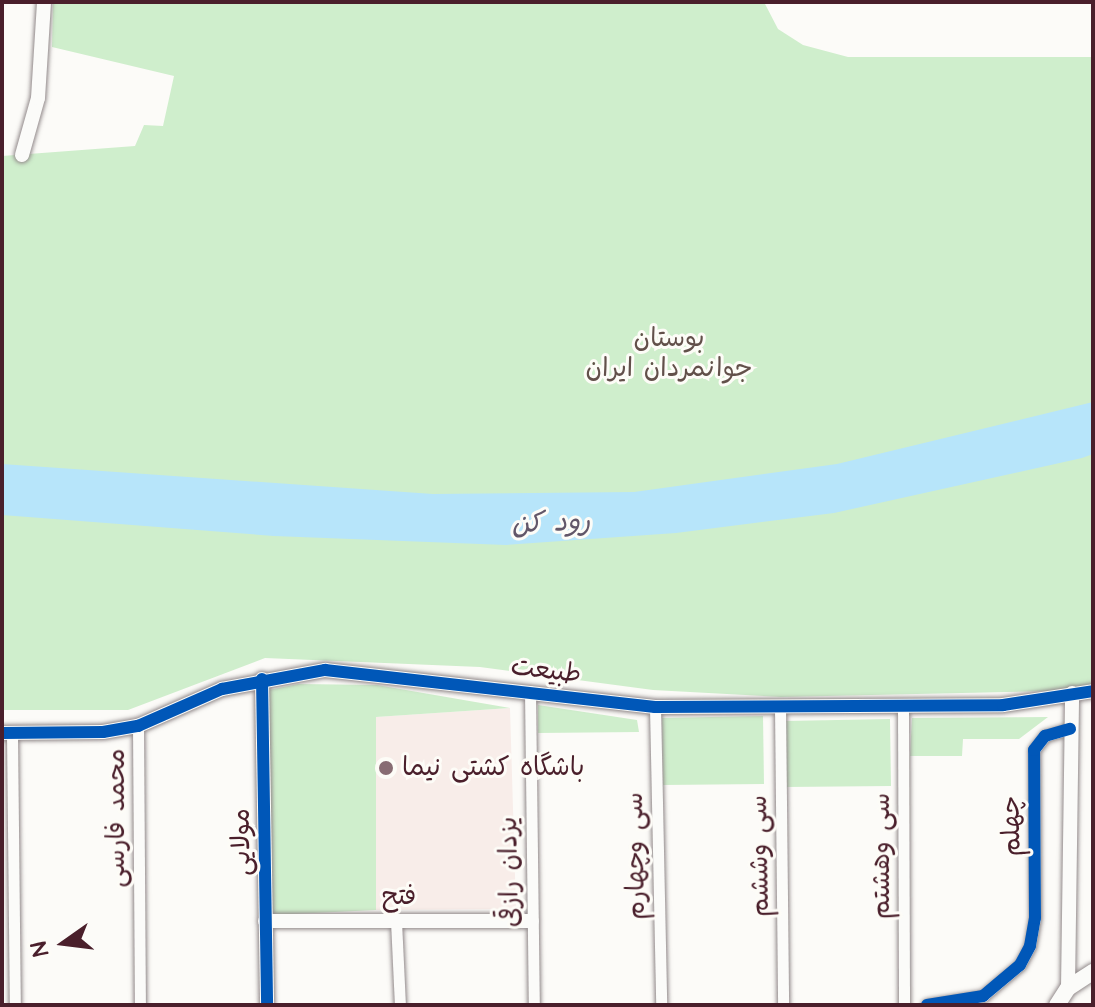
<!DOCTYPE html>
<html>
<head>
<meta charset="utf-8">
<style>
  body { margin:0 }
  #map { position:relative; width:1095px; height:1007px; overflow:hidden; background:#fcfbf8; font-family:"Architects Daughter","Playpen Sans Arabic",sans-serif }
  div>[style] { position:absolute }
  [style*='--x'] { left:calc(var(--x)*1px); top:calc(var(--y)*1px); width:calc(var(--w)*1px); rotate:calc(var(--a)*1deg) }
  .built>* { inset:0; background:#f8ede9 }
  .green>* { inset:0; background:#cfeecc }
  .water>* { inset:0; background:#b7e5fa }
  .roads { filter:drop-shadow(0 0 2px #928a8b) drop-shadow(0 0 2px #928a8b) }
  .minor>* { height:11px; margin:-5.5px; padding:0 5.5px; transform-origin:5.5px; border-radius:5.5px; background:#fbfbf9 }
  .tertiary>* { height:14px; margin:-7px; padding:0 7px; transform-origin:7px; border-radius:7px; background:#fbfbf9 }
  .secondary>* { height:16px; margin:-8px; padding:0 8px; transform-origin:8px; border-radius:8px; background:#fbfbf9 }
  .cycleway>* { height:12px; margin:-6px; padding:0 6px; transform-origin:6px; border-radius:6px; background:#0057b8 }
  .dots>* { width:22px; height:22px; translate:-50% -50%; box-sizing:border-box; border:4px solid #fdfcf7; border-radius:50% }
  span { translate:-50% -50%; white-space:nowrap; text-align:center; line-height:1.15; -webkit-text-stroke:6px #fdfcf7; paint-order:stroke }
  .park-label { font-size:26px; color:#62504a }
  .street-label { font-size:26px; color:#4a1f2b }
  .poi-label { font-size:26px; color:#4a1f2b }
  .left { translate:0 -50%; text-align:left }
  .water-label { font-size:28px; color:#625769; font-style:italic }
  .frame { position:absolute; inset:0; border:4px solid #4a1f2b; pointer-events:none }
  .north { position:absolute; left:24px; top:903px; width:80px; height:80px; -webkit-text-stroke:6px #fdfcf7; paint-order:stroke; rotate:256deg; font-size:22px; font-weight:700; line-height:32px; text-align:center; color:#4a1f2b }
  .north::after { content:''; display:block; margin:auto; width:28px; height:36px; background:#4a1f2b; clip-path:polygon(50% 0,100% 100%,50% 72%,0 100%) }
</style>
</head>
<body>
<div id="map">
  <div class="built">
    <i style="clip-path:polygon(510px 708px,516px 909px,376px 910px,376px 717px)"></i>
  </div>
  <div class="green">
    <i style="clip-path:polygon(53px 2px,764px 2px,778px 29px,803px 45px,848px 57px,1093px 57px,1093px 690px,781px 697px,653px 690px,480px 667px,265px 658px,128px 710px,2px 710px,2px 156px,135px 146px,144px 125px,163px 126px,174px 76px,52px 47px)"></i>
    <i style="clip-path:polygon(298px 684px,377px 685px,510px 708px,376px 717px,376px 910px,272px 915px,269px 690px)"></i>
    <i style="clip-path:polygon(538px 705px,637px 720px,639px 732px,538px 733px)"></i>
    <i style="clip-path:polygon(763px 716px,764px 784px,663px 785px,662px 718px)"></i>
    <i style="clip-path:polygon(1048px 717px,1019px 739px,963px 739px,962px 756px,910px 756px,912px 718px)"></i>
    <i style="clip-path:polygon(890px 719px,891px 786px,786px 787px,785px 721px)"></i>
  </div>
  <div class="water">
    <i style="clip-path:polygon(1093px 402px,1093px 454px,1082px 458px,834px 513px,676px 533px,506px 545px,274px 536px,2px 515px,2px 464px,433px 494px,634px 492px,837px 464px)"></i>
  </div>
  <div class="roads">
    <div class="minor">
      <i style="--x:530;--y:691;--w:314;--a:89.3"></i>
      <i style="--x:903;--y:706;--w:299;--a:89.8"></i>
      <i style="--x:655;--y:707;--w:298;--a:88.8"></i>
      <i style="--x:780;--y:707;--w:298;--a:89.4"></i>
      <i style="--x:138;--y:726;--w:279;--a:89.6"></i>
      <i style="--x:12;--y:733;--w:272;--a:89.4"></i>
      <i style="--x:396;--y:921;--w:84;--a:87.3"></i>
      <i style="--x:927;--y:1005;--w:57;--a:-9.1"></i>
      <i style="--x:983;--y:996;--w:48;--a:-40"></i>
      <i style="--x:1020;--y:965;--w:21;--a:-62"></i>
      <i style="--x:1030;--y:946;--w:28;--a:-80"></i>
      <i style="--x:1035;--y:918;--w:168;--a:-90.3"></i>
      <i style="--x:1034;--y:750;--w:18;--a:-52"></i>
      <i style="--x:1045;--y:736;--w:26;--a:-16"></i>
    </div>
    <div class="tertiary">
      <i style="--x:22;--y:155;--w:59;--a:-74.3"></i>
      <i style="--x:38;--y:98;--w:96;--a:-86.4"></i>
      <i style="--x:262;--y:679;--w:326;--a:89.1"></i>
      <i style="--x:2;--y:733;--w:101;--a:-0.6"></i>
      <i style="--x:103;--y:732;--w:36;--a:-10"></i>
      <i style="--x:138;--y:726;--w:92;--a:-23.8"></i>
      <i style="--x:222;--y:689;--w:105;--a:-10.5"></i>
      <i style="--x:325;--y:670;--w:332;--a:6.4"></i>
      <i style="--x:655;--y:707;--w:348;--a:-0.3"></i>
      <i style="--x:1003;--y:705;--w:91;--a:-8.8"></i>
      <i style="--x:265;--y:921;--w:267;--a:0"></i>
      <i style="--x:1068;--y:988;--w:295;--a:-89.2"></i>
    </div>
    <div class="secondary">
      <i style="--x:1057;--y:1005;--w:20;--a:-57"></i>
      <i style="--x:1068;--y:988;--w:30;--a:-33"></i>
    </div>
  </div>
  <div class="cycleway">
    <i style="--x:262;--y:679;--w:326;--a:89.1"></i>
    <i style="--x:2;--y:733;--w:101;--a:-0.6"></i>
    <i style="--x:103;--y:732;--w:36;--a:-10"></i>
    <i style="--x:138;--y:726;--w:92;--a:-23.8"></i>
    <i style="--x:222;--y:689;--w:105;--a:-10.5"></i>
    <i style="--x:325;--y:670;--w:332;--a:6.4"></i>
    <i style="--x:655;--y:707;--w:348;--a:-0.3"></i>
    <i style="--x:1003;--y:705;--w:91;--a:-8.8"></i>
    <i style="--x:927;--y:1005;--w:57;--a:-9.1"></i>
    <i style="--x:983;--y:996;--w:48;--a:-40"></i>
    <i style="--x:1020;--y:965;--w:21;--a:-62"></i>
    <i style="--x:1030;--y:946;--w:28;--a:-80"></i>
    <i style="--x:1035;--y:918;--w:168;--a:-90.3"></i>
    <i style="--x:1034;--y:750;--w:18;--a:-52"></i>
    <i style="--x:1045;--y:736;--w:26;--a:-16"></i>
  </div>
  <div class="dots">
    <i style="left:386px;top:768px;background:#886c73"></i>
  </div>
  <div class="park-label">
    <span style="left:669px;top:354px">بوستان<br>جوانمردان ایران</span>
  </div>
  <div class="street-label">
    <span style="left:546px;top:671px;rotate:7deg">طبیعت</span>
    <span style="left:117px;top:818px;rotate:-90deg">محمد فارسی</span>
    <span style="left:1012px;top:826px;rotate:-91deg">چهلم</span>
    <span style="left:242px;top:842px;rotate:-91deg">مولایی</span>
    <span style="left:636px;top:856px;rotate:-91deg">سی وچهارم</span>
    <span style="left:760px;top:856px;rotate:-91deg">سی وششم</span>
    <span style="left:882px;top:856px;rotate:-90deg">سی وهشتم</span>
    <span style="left:510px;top:872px;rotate:-91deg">یزدان رازقی</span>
    <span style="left:399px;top:897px">فتح</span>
  </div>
  <div class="poi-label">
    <span class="left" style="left:402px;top:768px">باشگاه کشتی نیما</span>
  </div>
  <div class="water-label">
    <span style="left:551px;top:523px;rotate:-2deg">رود کن</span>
  </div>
  <div class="frame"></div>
  <div class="north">N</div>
</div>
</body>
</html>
